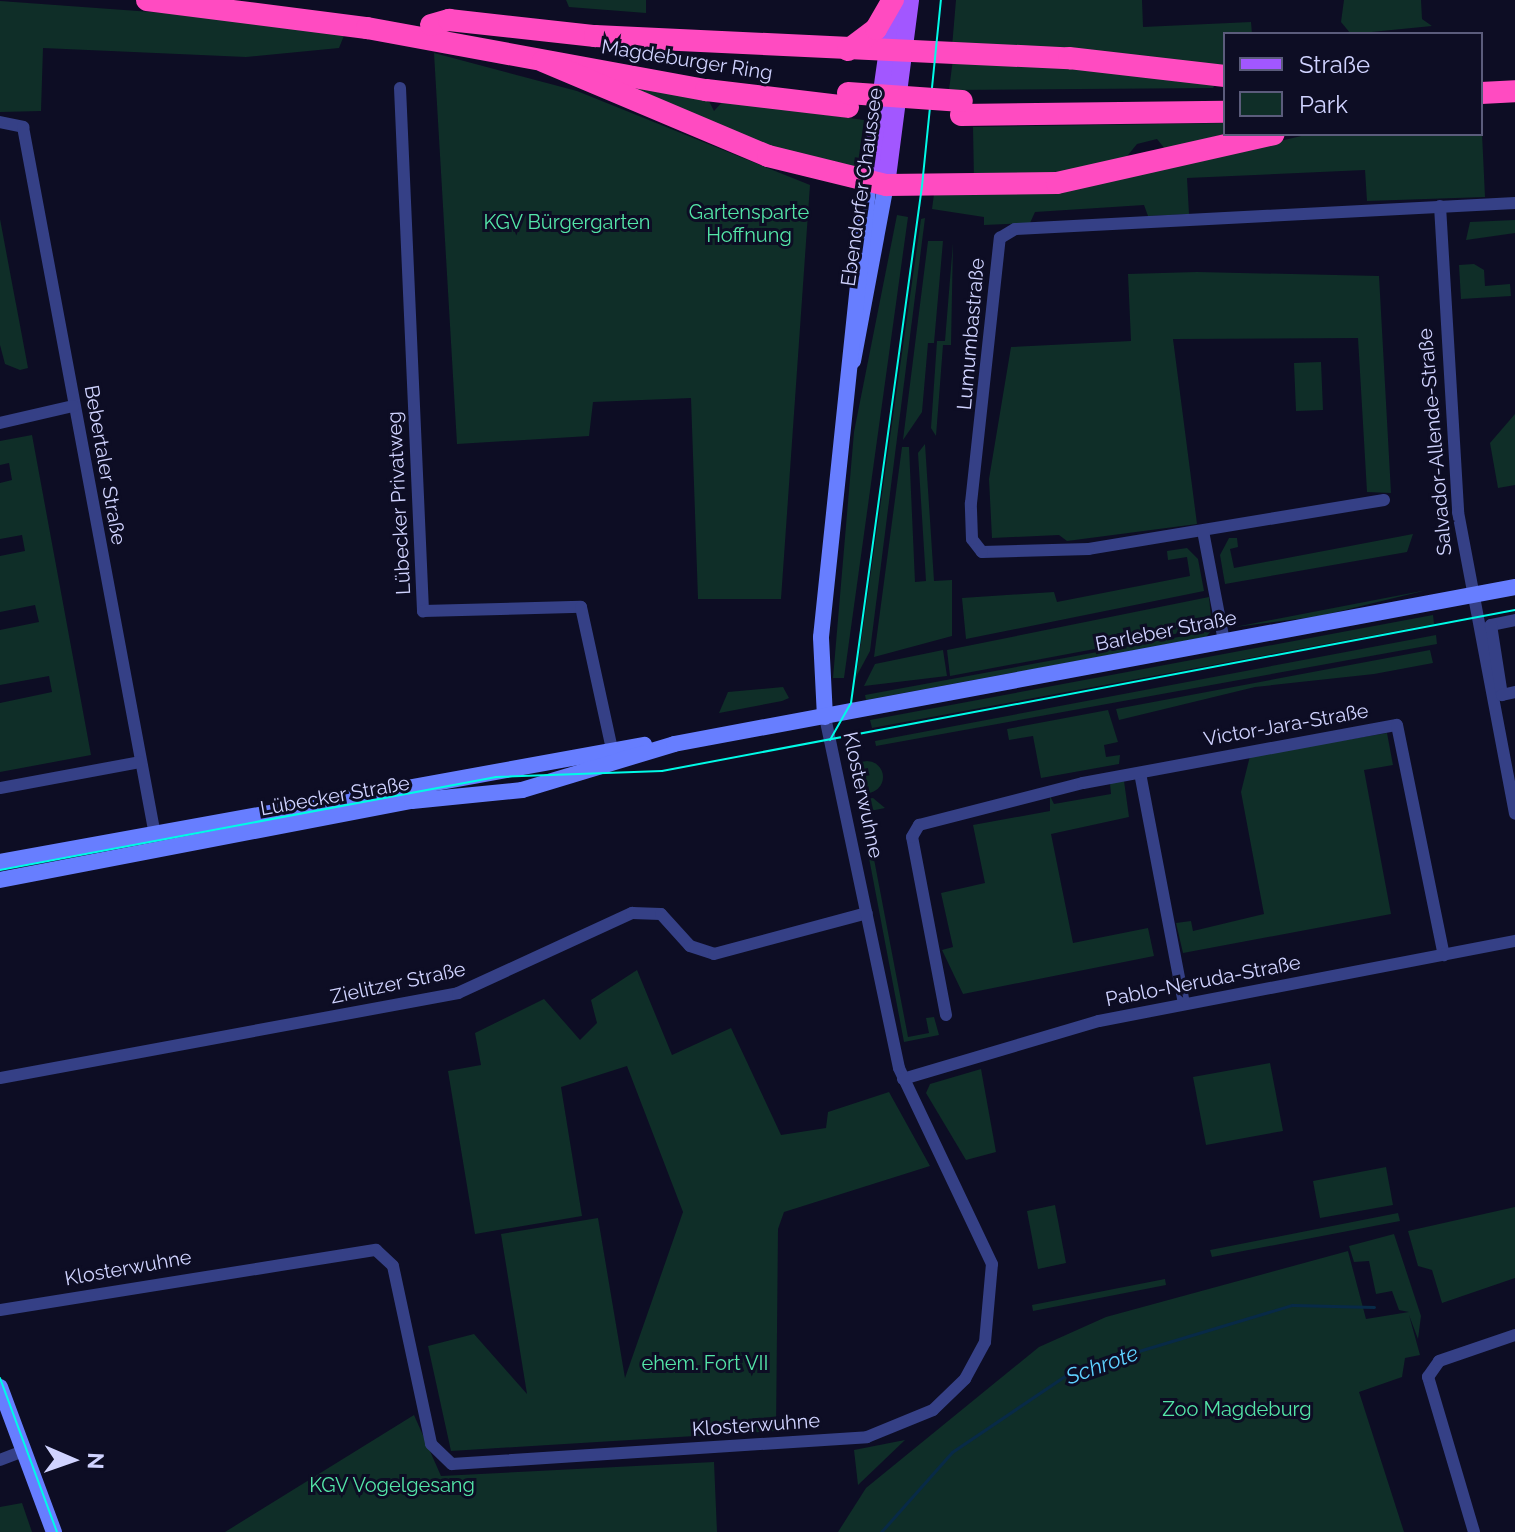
<!DOCTYPE html>
<html>
<head>
<meta charset="utf-8">
<style>
  body { margin:0 }
  #map { position:relative; width:1515px; height:1532px; overflow:hidden; background:#0d0d24; font-family:Raleway,sans-serif }
  div>[style] { position:absolute }
  [style*='--x'] { left:calc(var(--x)*1px); top:calc(var(--y)*1px); width:calc(var(--w)*1px); rotate:calc(var(--a)*1deg) }
  .green>* { inset:0; background:#0f2e28 }
  .round { border-radius:50% }
  .stream>* { height:3px; margin:-1.5px; padding:0 1.5px; transform-origin:1.5px; border-radius:1.5px; background:#082a47 }
  .street>* { height:12px; margin:-6px; padding:0 6px; transform-origin:6px; border-radius:6px; background:#354086 }
  .secondary>* { height:16px; margin:-8px; padding:0 8px; transform-origin:8px; border-radius:8px; background:#677eff }
  .primary>* { height:18px; margin:-9px; padding:0 9px; transform-origin:9px; border-radius:9px; background:#a257ff }
  .highway>* { height:22px; margin:-11px; padding:0 11px; transform-origin:11px; border-radius:11px; background:#ff4bc1 }
  .tram>* { height:2px; margin:-1px; padding:0 1px; transform-origin:1px; border-radius:1px; background:#00fbe7 }
  .highway-bridge>* { height:22px; margin:-11px; padding:0 11px; transform-origin:11px; border-radius:11px; background:#ff4bc1 }
  span { translate:-50% -50%; white-space:nowrap; text-align:center; line-height:1.15; -webkit-text-stroke:6px #0d0d24; paint-order:stroke }
  .street-label { font-size:20px; color:#d0d3ff }
  .park-label { font-size:20px; color:#54e6a8 }
  .water-label { font-size:22px; color:#5ed1ff; font-style:italic }
  .legend { position:absolute; left:1223px; top:32px; width:260px; height:104px; box-sizing:border-box; background:#0d0d24; border:2px solid #5b5c7c; margin:0; padding:10px 14px; list-style:none; font-size:24px; color:#d0d3ff }
  .legend li { display:flex; align-items:center; gap:16px; height:40px }
  .legend b { width:40px; border:2px solid #5b5c7c }
  .north { position:absolute; left:32px; top:1420px; width:80px; height:80px; -webkit-text-stroke:6px #0d0d24; paint-order:stroke; rotate:92deg; font-size:22px; font-weight:700; line-height:32px; text-align:center; color:#d0d3ff }
  .north::after { content:''; display:block; margin:auto; width:28px; height:36px; background:#d0d3ff; clip-path:polygon(50% 0,100% 100%,50% 72%,0 100%) }
</style>
</head>
<body>
<div id="map">
  <div class="green">
    <i style="clip-path:polygon(566px 0,646px 0,646px 13px,569px 7px)"></i>
    <i style="clip-path:polygon(956px 0,1142px 0,1143px 27px,1251px 22px,1252px 34px,1225px 34px,1225px 67px,1072px 49px,952px 47px)"></i>
    <i style="clip-path:polygon(1344px 0,1421px 0,1422px 19px,1432px 26px,1351px 34px,1341px 22px)"></i>
    <i style="clip-path:polygon(0 1px,248px 19px,345px 33px,339px 48px,246px 57px,43px 48px,41px 111px,0 112px)"></i>
    <i style="clip-path:polygon(434px 53px,577px 91px,810px 185px,781px 599px,698px 599px,691px 398px,593px 402px,589px 436px,457px 444px)"></i>
    <i style="clip-path:polygon(953px 59px,1217px 81px,1213px 88px,949px 90px)"></i>
    <i style="clip-path:polygon(611px 81px,708px 99px,714px 111px,723px 101px,864px 120px,857px 170px,762px 146px)"></i>
    <i style="clip-path:polygon(1481px 112px,1485px 197px,1367px 201px,1365px 170px,1187px 178px,1189px 214px,1148px 216px,1144px 205px,1035px 212px,1030px 223px,984px 225px,984px 217px,932px 209px,934px 194px,1058px 193px,1310px 134px,1481px 134px)"></i>
    <i style="clip-path:polygon(1225px 123px,1225px 134px,1165px 149px,1157px 139px,1137px 144px,1119px 166px,974px 181px,973px 127px)"></i>
    <i style="clip-path:polygon(897px 215px,908px 217px,844px 678px,833px 678px,854px 432px)"></i>
    <i style="clip-path:polygon(925px 218px,870px 651px,856px 677px,921px 219px)"></i>
    <i style="clip-path:polygon(0 219px,28px 368px,20px 370px,5px 364px,0 345px)"></i>
    <i style="clip-path:polygon(1515px 220px,1515px 233px,1466px 240px,1470px 222px)"></i>
    <i style="clip-path:polygon(928px 241px,943px 241px,934px 343px,928px 343px,922px 412px,903px 440px)"></i>
    <i style="clip-path:polygon(953px 243px,951px 345px,943px 345px,936px 436px,931px 428px,937px 341px,945px 341px)"></i>
    <i style="clip-path:polygon(1474px 264px,1484px 270px,1485px 286px,1510px 284px,1511px 296px,1461px 299px,1459px 265px)"></i>
    <i style="clip-path:polygon(1197px 272px,1379px 276px,1391px 493px,1367px 492px,1358px 338px,1173px 339px,1197px 524px,1067px 541px,1059px 535px,992px 538px,989px 479px,1011px 347px,1131px 341px,1128px 274px)"></i>
    <i style="clip-path:polygon(1321px 362px,1323px 410px,1296px 411px,1294px 363px)"></i>
    <i style="clip-path:polygon(1515px 414px,1515px 485px,1498px 488px,1490px 443px)"></i>
    <i style="clip-path:polygon(32px 435px,91px 755px,0 772px,0 703px,52px 692px,49px 676px,0 685px,0 630px,39px 622px,35px 605px,0 612px,0 556px,25px 551px,22px 535px,0 539px,0 483px,12px 480px,9px 463px,0 465px,0 441px)"></i>
    <i style="clip-path:polygon(925px 444px,934px 581px,952px 580px,952px 636px,874px 657px,902px 447px,909px 447px,915px 582px,926px 581px,918px 453px)"></i>
    <i style="clip-path:polygon(1413px 534px,1407px 552px,1225px 584px,1220px 555px,1229px 538px,1237px 538px,1238px 547px,1230px 549px,1234px 568px)"></i>
    <i style="clip-path:polygon(1187px 548px,1198px 559px,1204px 591px,966px 639px,962px 598px,1054px 592px,1057px 602px,1190px 576px,1187px 557px,1168px 560px,1167px 551px)"></i>
    <i style="clip-path:polygon(1427px 590px,1320px 616px,1235px 627px)"></i>
    <i style="clip-path:polygon(1209px 597px,1212px 627px,950px 676px,947px 650px)"></i>
    <i style="clip-path:polygon(1433px 615px,1434px 624px,872px 728px,870px 720px)"></i>
    <i style="clip-path:polygon(1211px 631px,1206px 637px,866px 700px,865px 695px)"></i>
    <i style="clip-path:polygon(1436px 635px,1437px 644px,876px 746px,875px 741px)"></i>
    <i style="clip-path:polygon(943px 650px,947px 676px,864px 686px,875px 664px)"></i>
    <i style="clip-path:polygon(1430px 650px,1433px 663px,1374px 674px,1255px 687px,1119px 720px,1116px 709px)"></i>
    <i style="clip-path:polygon(783px 687px,789px 698px,782px 701px,719px 713px,728px 692px)"></i>
    <i style="clip-path:polygon(1108px 710px,1118px 742px,1104px 745px,1106px 757px,1120px 755px,1119px 764px,1041px 778px,1033px 736px,1009px 740px,1007px 729px)"></i>
    <i style="clip-path:polygon(1387px 733px,1393px 765px,1364px 770px,1391px 914px,1183px 953px,1176px 923px,1191px 921px,1193px 931px,1264px 914px,1241px 792px,1250px 756px)"></i>
    <i class="round" style="left:851px;top:761px;width:32px;height:32px"></i>
    <i style="clip-path:polygon(1124px 781px,1129px 817px,1051px 834px,1073px 943px,1148px 928px,1154px 956px,963px 994px,942px 950px,953px 947px,941px 893px,985px 883px,973px 825px,1050px 811px,1050px 796px,1054px 804px,1111px 794px,1110px 783px)"></i>
    <i style="clip-path:polygon(873px 798px,885px 808px,865px 812px,908px 1037px,929px 1033px,926px 1018px,934px 1017px,939px 1035px,904px 1042px,858px 800px)"></i>
    <i style="clip-path:polygon(637px 970px,672px 1055px,731px 1028px,781px 1135px,826px 1128px,828px 1112px,889px 1092px,930px 1166px,784px 1212px,778px 1229px,776px 1431px,451px 1451px,428px 1346px,474px 1334px,527px 1394px,501px 1234px,598px 1218px,625px 1378px,683px 1212px,627px 1066px,561px 1087px,582px 1216px,475px 1234px,448px 1071px,481px 1065px,475px 1033px,544px 999px,580px 1040px,597px 1023px,591px 1000px)"></i>
    <i style="clip-path:polygon(1270px 1063px,1283px 1131px,1206px 1145px,1193px 1077px)"></i>
    <i style="clip-path:polygon(981px 1069px,996px 1152px,966px 1160px,926px 1093px,930px 1084px)"></i>
    <i style="clip-path:polygon(1386px 1167px,1393px 1205px,1320px 1218px,1313px 1181px)"></i>
    <i style="clip-path:polygon(1055px 1205px,1066px 1263px,1038px 1269px,1027px 1211px)"></i>
    <i style="clip-path:polygon(1515px 1207px,1515px 1278px,1442px 1303px,1432px 1270px,1418px 1266px,1408px 1231px)"></i>
    <i style="clip-path:polygon(1398px 1213px,1400px 1221px,1212px 1257px,1210px 1250px)"></i>
    <i style="clip-path:polygon(1394px 1234px,1421px 1316px,1418px 1339px,1409px 1315px,1420px 1355px,1405px 1358px,1402px 1377px,1359px 1392px,1404px 1532px,838px 1532px,866px 1488px,1039px 1347px,1106px 1317px,1348px 1251px,1366px 1319px,1409px 1312px,1399px 1310px,1392px 1291px,1376px 1294px,1369px 1261px,1354px 1262px,1349px 1246px)"></i>
    <i style="clip-path:polygon(1165px 1279px,1166px 1285px,1033px 1311px,1032px 1305px)"></i>
    <i style="clip-path:polygon(414px 1415px,441px 1476px,714px 1462px,717px 1532px,225px 1532px)"></i>
    <i style="clip-path:polygon(905px 1440px,858px 1485px,854px 1450px)"></i>
    <i style="clip-path:polygon(22px 1503px,32px 1532px,0 1532px,0 1507px)"></i>
  </div>
  <div class="stream">
    <i style="--x:881;--y:1532;--w:107;--a:-48.4"></i>
    <i style="--x:952;--y:1452;--w:145;--a:-34"></i>
    <i style="--x:1072;--y:1371;--w:230;--a:-16.7"></i>
    <i style="--x:1292;--y:1305;--w:82;--a:1.4"></i>
  </div>
  <div class="street">
    <i style="--x:400;--y:88;--w:524;--a:87.48"></i>
    <i style="--x:423;--y:611;--w:158;--a:-1.5"></i>
    <i style="--x:581;--y:607;--w:145;--a:77.7"></i>
    <i style="--x:0;--y:122;--w:24;--a:12"></i>
    <i style="--x:23;--y:127;--w:720;--a:79.44"></i>
    <i style="--x:1440;--y:206;--w:307;--a:86.6"></i>
    <i style="--x:1458;--y:512;--w:307;--a:79.3"></i>
    <i style="--x:0;--y:423;--w:75;--a:-13.1"></i>
    <i style="--x:1384;--y:500;--w:299;--a:170.6"></i>
    <i style="--x:1089;--y:549;--w:107;--a:178.4"></i>
    <i style="--x:982;--y:552;--w:16;--a:-128"></i>
    <i style="--x:972;--y:539;--w:36;--a:-92"></i>
    <i style="--x:971;--y:503;--w:267;--a:-83.8"></i>
    <i style="--x:1000;--y:238;--w:17;--a:-31"></i>
    <i style="--x:1015;--y:229;--w:501;--a:-2.98"></i>
    <i style="--x:1203;--y:531;--w:112;--a:79.2"></i>
    <i style="--x:1515;--y:620;--w:25;--a:168"></i>
    <i style="--x:1491;--y:625;--w:71;--a:81.1"></i>
    <i style="--x:1502;--y:695;--w:13;--a:-13"></i>
    <i style="--x:1140;--y:773;--w:235;--a:79.2"></i>
    <i style="--x:0;--y:788;--w:142;--a:-10.5"></i>
    <i style="--x:946;--y:1015;--w:181;--a:-100.8"></i>
    <i style="--x:912;--y:837;--w:14;--a:-60"></i>
    <i style="--x:919;--y:825;--w:169;--a:-14.4"></i>
    <i style="--x:1083;--y:783;--w:319;--a:-10.5"></i>
    <i style="--x:1397;--y:725;--w:235;--a:78.5"></i>
    <i style="--x:0;--y:1078;--w:466;--a:-10.5"></i>
    <i style="--x:458;--y:993;--w:192;--a:-24.7"></i>
    <i style="--x:632;--y:913;--w:29;--a:2"></i>
    <i style="--x:661;--y:914;--w:43;--a:47.8"></i>
    <i style="--x:690;--y:946;--w:25;--a:18"></i>
    <i style="--x:714;--y:954;--w:158;--a:-15"></i>
    <i style="--x:903;--y:1079;--w:204;--a:-16.5"></i>
    <i style="--x:1099;--y:1021;--w:424;--a:-10.9"></i>
    <i style="--x:0;--y:1310;--w:381;--a:-9.1"></i>
    <i style="--x:376;--y:1250;--w:23;--a:43"></i>
    <i style="--x:393;--y:1266;--w:182;--a:77.9"></i>
    <i style="--x:431;--y:1444;--w:29;--a:44"></i>
    <i style="--x:452;--y:1464;--w:416;--a:-3.7"></i>
    <i style="--x:867;--y:1437;--w:71;--a:-22.2"></i>
    <i style="--x:933;--y:1410;--w:45;--a:-44.1"></i>
    <i style="--x:965;--y:1379;--w:42;--a:-61.6"></i>
    <i style="--x:985;--y:1342;--w:78;--a:-84.9"></i>
    <i style="--x:992;--y:1264;--w:217;--a:-115.4"></i>
    <i style="--x:899;--y:1068;--w:359;--a:-101.9"></i>
    <i style="--x:0;--y:1460;--w:26;--a:-21"></i>
    <i style="--x:1474;--y:1532;--w:162;--a:-106.5"></i>
    <i style="--x:1428;--y:1377;--w:19;--a:-55"></i>
    <i style="--x:1439;--y:1361;--w:80;--a:-18.9"></i>
  </div>
  <div class="secondary">
    <i style="--x:853;--y:361;--w:179;--a:-79.4"></i>
    <i style="--x:825;--y:717;--w:80;--a:-92.9"></i>
    <i style="--x:821;--y:637;--w:457;--a:-84"></i>
    <i style="--x:0;--y:862;--w:655;--a:-10.3"></i>
    <i style="--x:0;--y:880;--w:420;--a:-10.9"></i>
    <i style="--x:412;--y:801;--w:111;--a:-5.7"></i>
    <i style="--x:522;--y:790;--w:159;--a:-16.8"></i>
    <i style="--x:674;--y:744;--w:856;--a:-10.57"></i>
    <i style="--x:0;--y:1387;--w:155;--a:69.6"></i>
  </div>
  <div class="primary">
    <i style="--x:869;--y:183;--w:185;--a:-81.9"></i>
    <i style="--x:886;--y:185;--w:187;--a:-82.6"></i>
  </div>
  <div class="highway">
    <i style="--x:147;--y:0;--w:222;--a:7.3"></i>
    <i style="--x:367;--y:28;--w:345;--a:10.4"></i>
    <i style="--x:706;--y:90;--w:143;--a:6.8"></i>
    <i style="--x:431;--y:25;--w:19;--a:-16"></i>
    <i style="--x:449;--y:20;--w:147;--a:6.3"></i>
    <i style="--x:595;--y:36;--w:475;--a:2.7"></i>
    <i style="--x:1069;--y:58;--w:157;--a:6.6"></i>
    <i style="--x:848;--y:50;--w:35;--a:-37"></i>
    <i style="--x:876;--y:29;--w:34;--a:-60"></i>
    <i style="--x:543;--y:61;--w:244;--a:22.9"></i>
    <i style="--x:768;--y:156;--w:122;--a:13.8"></i>
    <i style="--x:886;--y:185;--w:171;--a:-0.7"></i>
    <i style="--x:1057;--y:183;--w:222;--a:-12.7"></i>
    <i style="--x:1481;--y:93;--w:34;--a:-3"></i>
    <i style="--x:961;--y:115;--w:264;--a:-0.7"></i>
  </div>
  <div class="tram">
    <i style="--x:830;--y:740;--w:43;--a:-60.4"></i>
    <i style="--x:851;--y:703;--w:522;--a:-82.18"></i>
    <i style="--x:922;--y:186;--w:187;--a:-84.2"></i>
    <i style="--x:0;--y:870;--w:505;--a:-10.62"></i>
    <i style="--x:496;--y:777;--w:166;--a:-2.1"></i>
    <i style="--x:662;--y:771;--w:868;--a:-10.69"></i>
    <i style="--x:0;--y:1378;--w:164;--a:69.7"></i>
  </div>
  <div class="highway-bridge">
    <i style="--x:848;--y:93;--w:114;--a:4"></i>
  </div>
  <div class="street-label">
    <span style="left:687px;top:60px;rotate:9deg">Magdeburger Ring</span>
    <span style="left:862px;top:187px;rotate:-82deg">Ebendorfer Chaussee</span>
    <span style="left:971px;top:334px;rotate:-85deg">Lumumbastraße</span>
    <span style="left:1435px;top:442px;rotate:-95deg">Salvador-Allende-Straße</span>
    <span style="left:105px;top:465px;rotate:80deg">Bebertaler Straße</span>
    <span style="left:399px;top:503px;rotate:-93deg">Lübecker Privatweg</span>
    <span style="left:1166px;top:631px;rotate:-11deg">Barleber Straße</span>
    <span style="left:1286px;top:725px;rotate:-10deg">Victor-Jara-Straße</span>
    <span style="left:863px;top:795px;rotate:78deg">Klosterwuhne</span>
    <span style="left:335px;top:796px;rotate:-10deg">Lübecker Straße</span>
    <span style="left:1203px;top:981px;rotate:-11deg">Pablo-Neruda-Straße</span>
    <span style="left:398px;top:983px;rotate:-12deg">Zielitzer Straße</span>
    <span style="left:128px;top:1268px;rotate:-10deg">Klosterwuhne</span>
    <span style="left:756px;top:1425px;rotate:-4deg">Klosterwuhne</span>
  </div>
  <div class="park-label">
    <span style="left:749px;top:224px">Gartensparte<br>Hoffnung</span>
    <span style="left:567px;top:222px">KGV Bürgergarten</span>
    <span style="left:705px;top:1363px">ehem. Fort VII</span>
    <span style="left:1237px;top:1409px">Zoo Magdeburg</span>
    <span style="left:392px;top:1485px">KGV Vogelgesang</span>
  </div>
  <div class="water-label">
    <span style="left:1102px;top:1365px;rotate:-20deg">Schrote</span>
  </div>
  <ul class="legend">
  <li><b style="height:10px;background:#a257ff"></b>Straße</li>
  <li><b style="height:22px;background:#0f2e28"></b>Park</li>
  </ul>
  <div class="north">N</div>
</div>
</body>
</html>
